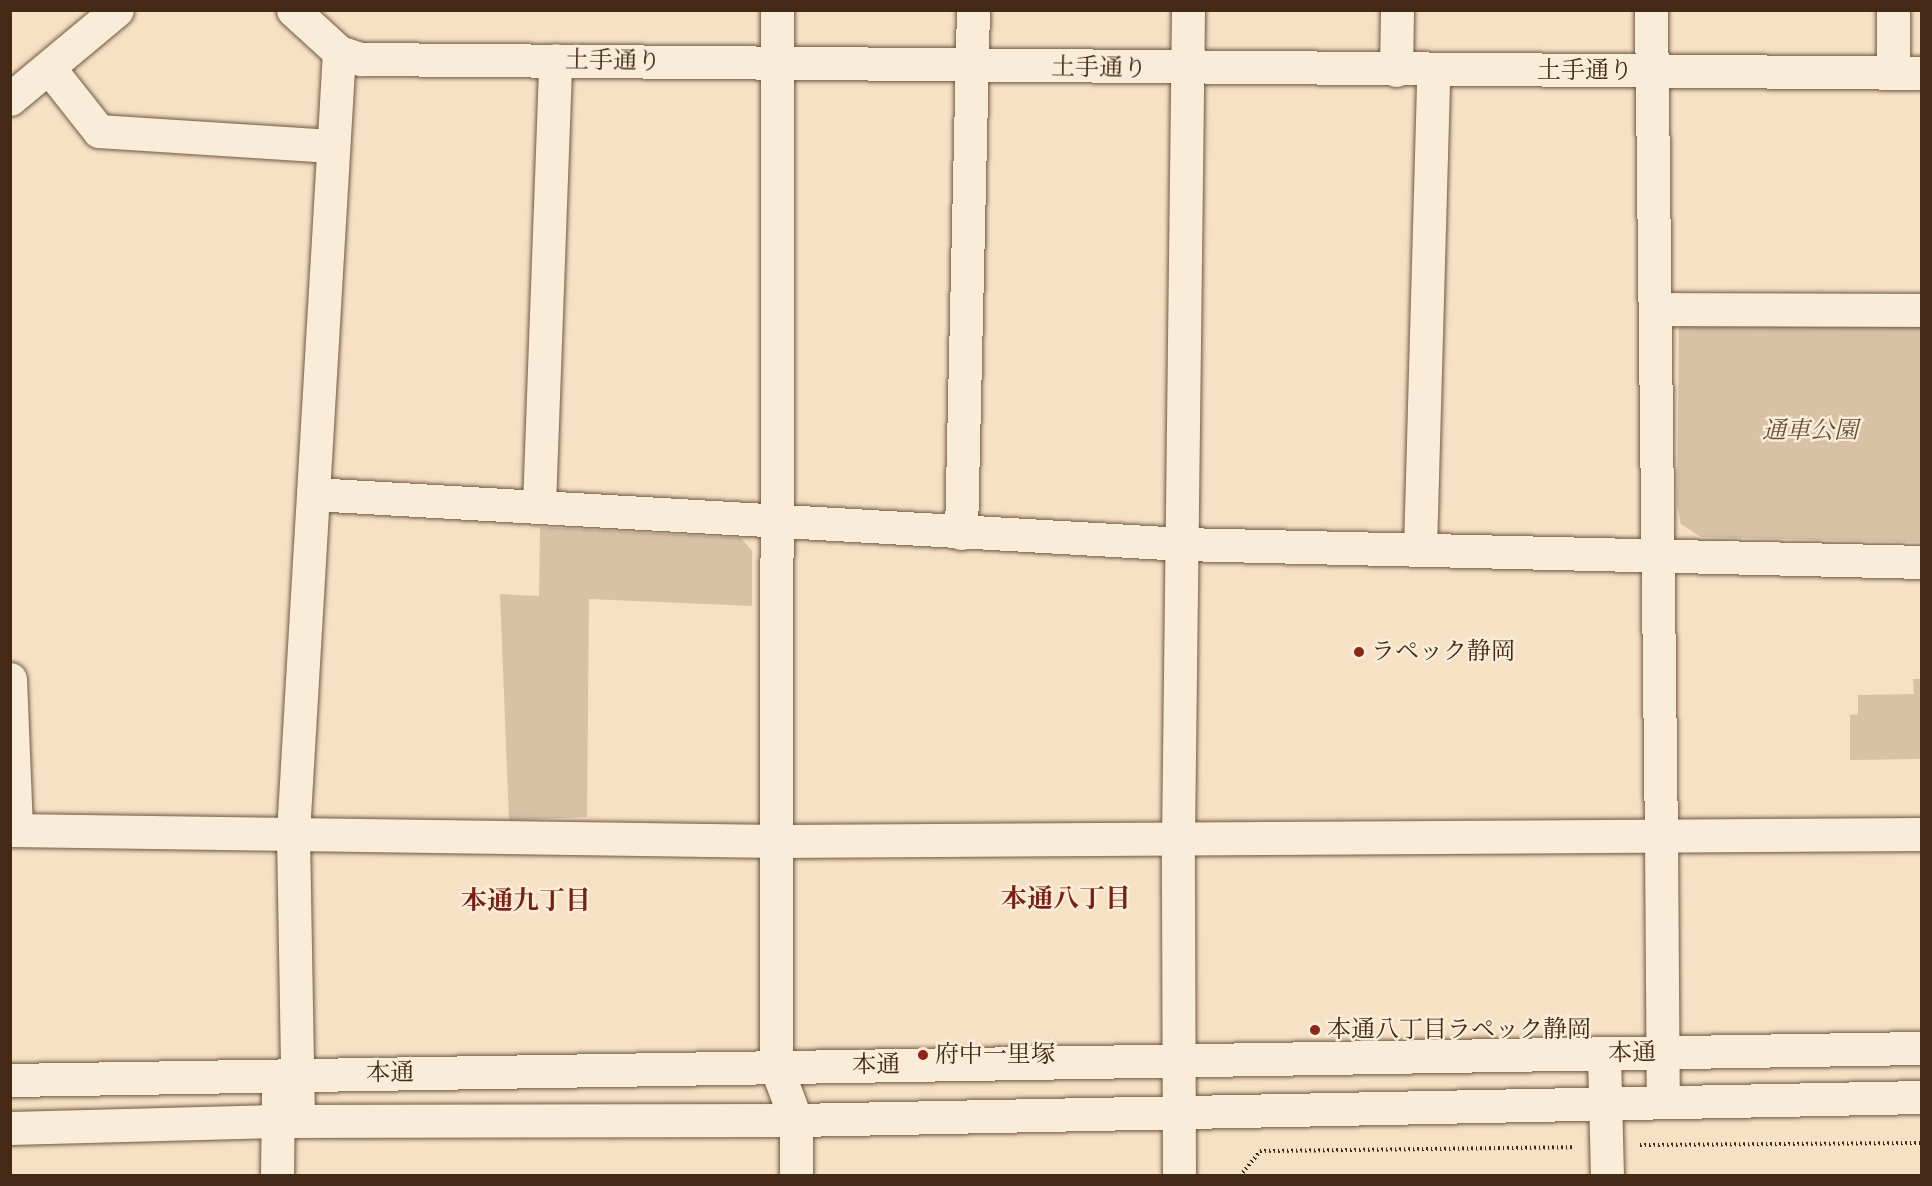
<!DOCTYPE html>
<html>
<head>
<meta charset="utf-8">
<style>
  body { margin:0 }
  #map { position:relative; width:1932px; height:1186px; overflow:hidden; background:#f6e1c4; font-family:"IM FELL Great Primer","Noto Serif JP",serif }
  div>[style] { position:absolute }
  [style*='--x'] { left:calc(var(--x)*1px); top:calc(var(--y)*1px); width:calc(var(--w)*1px); rotate:calc(var(--a)*1deg) }
  .green>* { inset:0; background:#d8c2a6 }
  .path>* { height:4px; margin-top:-2px; transform-origin:0; background:repeating-linear-gradient(90deg,#432916 0 1.5px,transparent 0 4.5px) }
  .roads { filter:drop-shadow(0 0 2px #705742) drop-shadow(0 0 2px #705742) }
  .street>* { height:33px; margin:-16.5px; padding:0 16.5px; transform-origin:16.5px; border-radius:16.5px; background:#f9ecd9 }
  .secondary>* { height:33px; margin:-16.5px; padding:0 16.5px; transform-origin:16.5px; border-radius:16.5px; background:#f9ecd9 }
  .dots>* { width:16px; height:16px; translate:-50% -50%; box-sizing:border-box; border:3px solid #f9ecd9; border-radius:50% }
  span { translate:-50% -50%; white-space:nowrap; text-align:center; line-height:1.15; -webkit-text-stroke:5px #f9ecd9; paint-order:stroke }
  .street-label { font-size:24px; color:#432916 }
  .park-label { font-size:24px; color:#684f3a; font-style:italic }
  .poi-label { font-size:24px; color:#432916 }
  .left { translate:0 -50%; text-align:left }
  .neighbourhood-label { font-size:26px; color:#7a1f14; font-weight:700 }
  .frame { position:absolute; inset:0; border:12px solid #432916; pointer-events:none }
</style>
</head>
<body>
<div id="map">
  <div class="green">
    <i style="clip-path:polygon(1679px 322px,1921px 324px,1921px 542px,1701px 537px,1681px 524px,1677px 505px)"></i>
    <i style="clip-path:polygon(540px 527px,741px 538px,752px 551px,752px 606px,589px 599px,587px 817px,509px 820px,500px 594px,539px 596px)"></i>
    <i style="clip-path:polygon(1913px 679px,1921px 679px,1921px 759px,1850px 760px,1850px 715px,1858px 714px,1858px 695px,1914px 694px)"></i>
  </div>
  <div class="path">
    <i style="--x:1640;--y:1145;--w:282;--a:-0.4"></i>
    <i style="--x:1240;--y:1176;--w:32;--a:-51"></i>
    <i style="--x:1260;--y:1151;--w:313;--a:-0.7"></i>
  </div>
  <div class="roads">
    <div class="street">
      <i style="--x:777;--y:10;--w:1057;--a:90.05"></i>
      <i style="--x:776;--y:1067;--w:57;--a:69.3"></i>
      <i style="--x:796;--y:1120;--w:56;--a:90"></i>
      <i style="--x:1893;--y:10;--w:63;--a:90"></i>
      <i style="--x:49;--y:68;--w:80;--a:51.6"></i>
      <i style="--x:99;--y:131;--w:232;--a:3.7"></i>
      <i style="--x:1396;--y:70;--w:60;--a:-89"></i>
      <i style="--x:10;--y:99;--w:139;--a:-39.8"></i>
      <i style="--x:1655;--y:309;--w:267;--a:0.2"></i>
      <i style="--x:313;--y:494;--w:870;--a:3.29"></i>
      <i style="--x:1182;--y:544;--w:740;--a:1.39"></i>
      <i style="--x:539;--y:505;--w:445;--a:-87.9"></i>
      <i style="--x:961;--y:533;--w:523;--a:-88.69"></i>
      <i style="--x:1420;--y:549;--w:479;--a:-88.4"></i>
      <i style="--x:10;--y:679;--w:151;--a:87.7"></i>
      <i style="--x:10;--y:830;--w:768;--a:0.82"></i>
      <i style="--x:778;--y:841;--w:1144;--a:-0.35"></i>
      <i style="--x:1661;--y:838;--w:263;--a:89.6"></i>
      <i style="--x:1604;--y:1054;--w:122;--a:88.6"></i>
      <i style="--x:298;--y:1121;--w:288;--a:-91"></i>
      <i style="--x:293;--y:833;--w:782;--a:-86.63"></i>
      <i style="--x:277;--y:1176;--w:83;--a:-89.3"></i>
    </div>
    <div class="secondary">
      <i style="--x:293;--y:10;--w:62;--a:42.4"></i>
      <i style="--x:339;--y:52;--w:23;--a:18"></i>
      <i style="--x:361;--y:59;--w:1561;--a:0.51"></i>
      <i style="--x:1651;--y:10;--w:828;--a:89.31"></i>
      <i style="--x:10;--y:1080;--w:1912;--a:-0.96"></i>
      <i style="--x:10;--y:1128;--w:267;--a:-1.5"></i>
      <i style="--x:277;--y:1121;--w:519;--a:-0.11"></i>
      <i style="--x:796;--y:1120;--w:1126;--a:-1.17"></i>
      <i style="--x:1179;--y:1176;--w:336;--a:-90.2"></i>
      <i style="--x:1178;--y:840;--w:830;--a:-89.31"></i>
    </div>
  </div>
  <div class="dots">
    <i style="left:1359px;top:652px;background:#8f2418"></i>
    <i style="left:1315px;top:1030px;background:#8f2418"></i>
    <i style="left:923px;top:1055px;background:#8f2418"></i>
  </div>
  <div class="street-label">
    <span style="left:613px;top:61px;rotate:1deg">土手通り</span>
    <span style="left:1099px;top:68px;rotate:1deg">土手通り</span>
    <span style="left:1585px;top:71px">土手通り</span>
    <span style="left:1632px;top:1053px;rotate:-2deg">本通</span>
    <span style="left:876px;top:1065px;rotate:-1deg">本通</span>
    <span style="left:390px;top:1073px;rotate:-1deg">本通</span>
  </div>
  <div class="park-label">
    <span style="left:1810px;top:431px">通車公園</span>
  </div>
  <div class="poi-label">
    <span class="left" style="left:1371px;top:652px">ラペック静岡</span>
    <span class="left" style="left:1327px;top:1030px">本通八丁目ラペック静岡</span>
    <span class="left" style="left:935px;top:1055px">府中一里塚</span>
  </div>
  <div class="neighbourhood-label">
    <span style="left:1066px;top:899px">本通八丁目</span>
    <span style="left:526px;top:901px">本通九丁目</span>
  </div>
  <div class="frame"></div>
</div>
</body>
</html>
